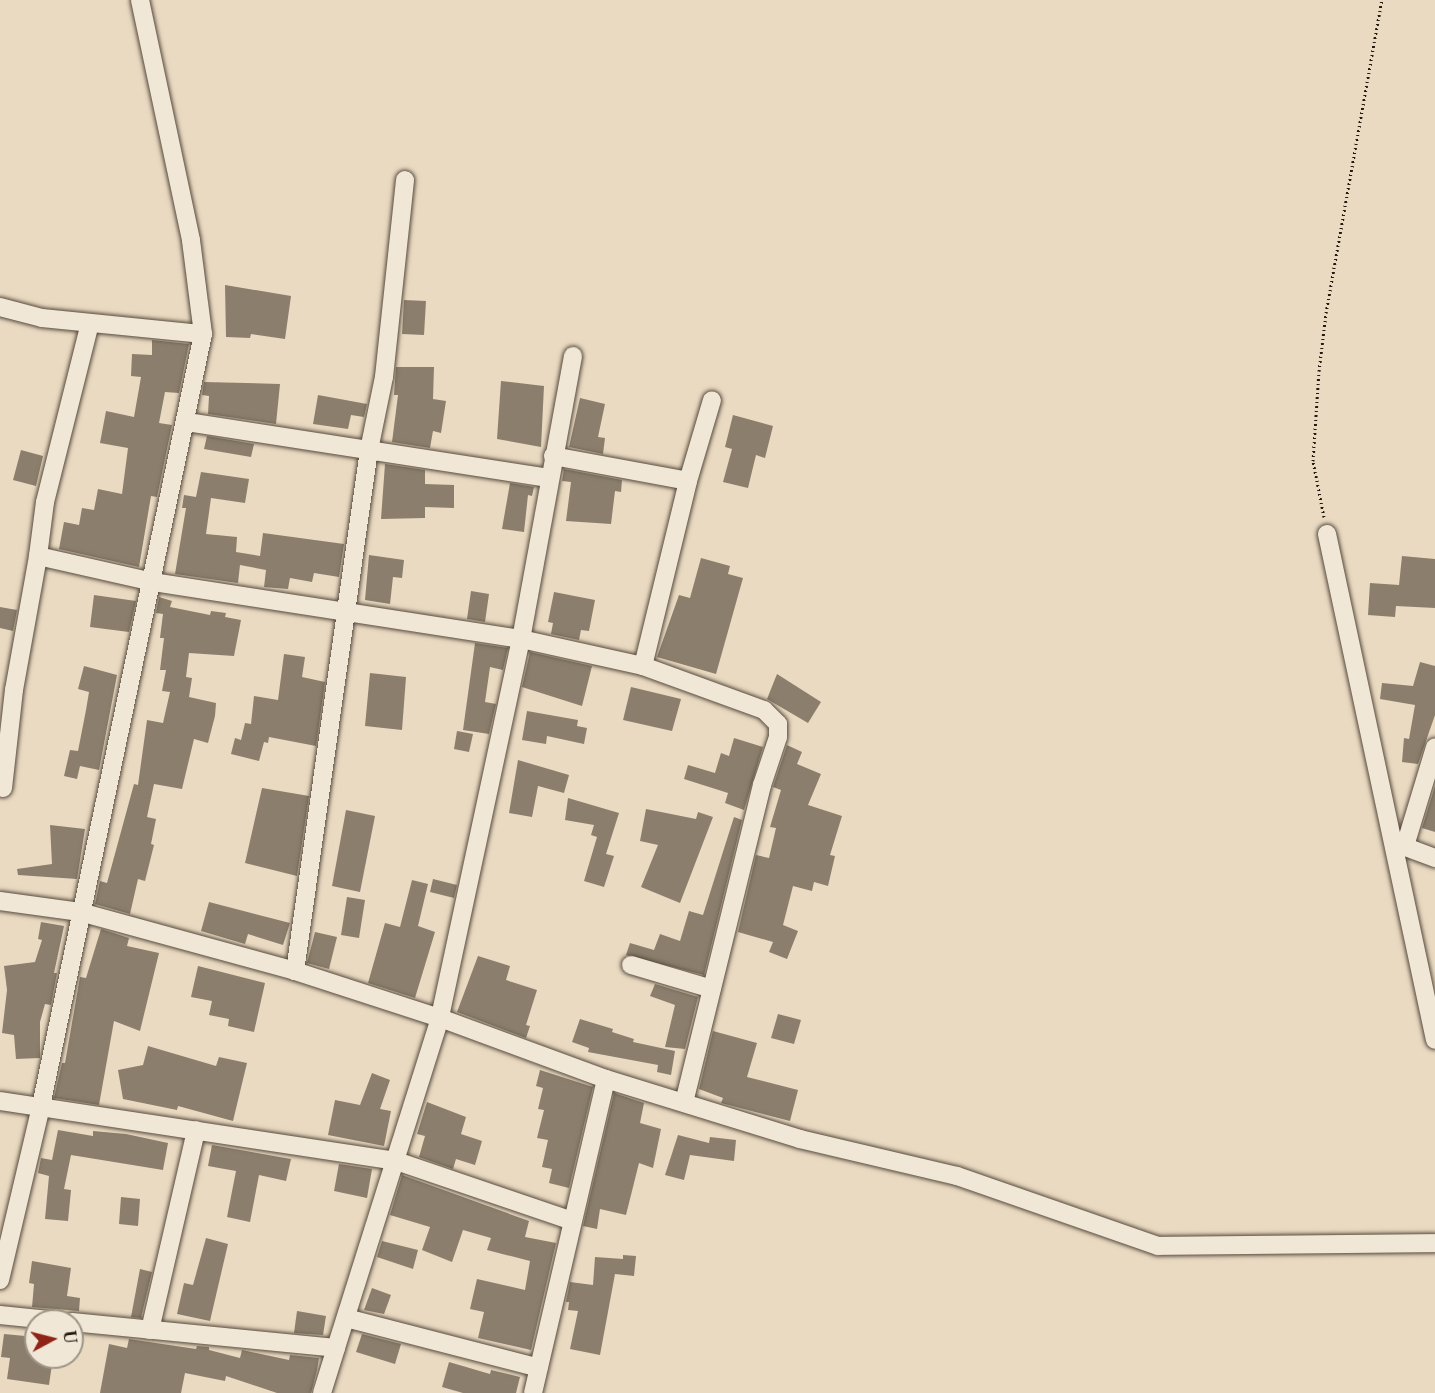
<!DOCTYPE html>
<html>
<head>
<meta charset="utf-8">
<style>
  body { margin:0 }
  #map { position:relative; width:1435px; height:1393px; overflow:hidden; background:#eadac2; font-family:"Libre Caslon Text",serif }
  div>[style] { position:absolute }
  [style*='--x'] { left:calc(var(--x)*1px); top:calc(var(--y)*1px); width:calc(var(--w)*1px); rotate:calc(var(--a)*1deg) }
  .building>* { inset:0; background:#8b7e6c }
  .path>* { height:3px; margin-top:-1.5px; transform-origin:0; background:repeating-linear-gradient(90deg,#241a0f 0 1.5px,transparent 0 4.5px) }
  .roads { filter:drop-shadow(0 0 2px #564a3c) drop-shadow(0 0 2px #564a3c) }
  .minor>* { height:18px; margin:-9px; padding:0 9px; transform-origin:9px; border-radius:9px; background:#f1e7d7 }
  span { translate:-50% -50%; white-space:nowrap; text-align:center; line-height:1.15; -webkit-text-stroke:4.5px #f1e7d7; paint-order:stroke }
  .north { position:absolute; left:24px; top:1309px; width:60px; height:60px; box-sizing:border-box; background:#f1e7d7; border:2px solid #9f9587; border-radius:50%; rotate:83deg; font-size:16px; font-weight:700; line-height:24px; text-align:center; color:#241a0f }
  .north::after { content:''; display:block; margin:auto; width:21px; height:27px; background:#8f2418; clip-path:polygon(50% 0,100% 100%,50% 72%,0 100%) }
</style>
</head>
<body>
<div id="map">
  <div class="building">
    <i style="clip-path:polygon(225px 285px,291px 296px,285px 339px,251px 334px,250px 338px,226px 337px)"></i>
    <i style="clip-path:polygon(404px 300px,426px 301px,424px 335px,402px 334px)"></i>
    <i style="clip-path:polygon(152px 340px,189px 344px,179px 393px,165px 392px,159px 423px,172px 425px,157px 497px,151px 496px,139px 567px,59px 549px,64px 522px,79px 525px,82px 508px,94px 510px,98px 489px,122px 494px,128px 448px,100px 443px,106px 411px,134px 417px,141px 377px,131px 376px,132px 354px,152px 355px)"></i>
    <i style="clip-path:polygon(396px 367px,434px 367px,433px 399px,446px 401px,441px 433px,433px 431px,430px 448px,392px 442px,398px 395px,394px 395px)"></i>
    <i style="clip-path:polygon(501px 381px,544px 386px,541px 447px,497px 439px)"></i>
    <i style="clip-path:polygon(204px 382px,280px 384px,276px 424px,208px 414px,209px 396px,202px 395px)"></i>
    <i style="clip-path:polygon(318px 395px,367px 404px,364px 417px,351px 415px,348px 429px,313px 424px)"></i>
    <i style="clip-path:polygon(580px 398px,605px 404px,598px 437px,605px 438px,603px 454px,569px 447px)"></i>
    <i style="clip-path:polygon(733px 415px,773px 426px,765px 458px,756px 455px,748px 488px,723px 482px,732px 449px,725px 447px)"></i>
    <i style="clip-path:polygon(207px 436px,254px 444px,251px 457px,204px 449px)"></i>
    <i style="clip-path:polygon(21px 450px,43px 456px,36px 486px,13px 480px)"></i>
    <i style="clip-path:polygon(385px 464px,425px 470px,425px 484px,454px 485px,454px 508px,425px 507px,425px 518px,381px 519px)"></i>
    <i style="clip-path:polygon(564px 469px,622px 480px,621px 492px,615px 491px,611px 524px,566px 521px,571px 482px,562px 481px)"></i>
    <i style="clip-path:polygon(201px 472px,249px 479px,245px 503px,211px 498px,206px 534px,237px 537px,236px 552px,260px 556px,263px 533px,344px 544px,339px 577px,314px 573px,312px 582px,290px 578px,288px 589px,264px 587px,266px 570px,240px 565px,238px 583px,175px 574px,186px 508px,182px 508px,184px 495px,196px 497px)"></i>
    <i style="clip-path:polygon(510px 483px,534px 487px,532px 496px,528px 495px,524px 532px,502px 529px)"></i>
    <i style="clip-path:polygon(369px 555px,404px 560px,402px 578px,393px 577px,390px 604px,365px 600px)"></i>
    <i style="clip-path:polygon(1402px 556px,1435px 559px,1435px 608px,1396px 606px,1395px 617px,1368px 615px,1370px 583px,1399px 585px)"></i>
    <i style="clip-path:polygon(701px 558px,730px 566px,728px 574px,743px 578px,716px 674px,657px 657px,679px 595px,690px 598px)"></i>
    <i style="clip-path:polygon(471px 591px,489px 594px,485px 622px,467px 619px)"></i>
    <i style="clip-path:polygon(554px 592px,595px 600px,589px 631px,581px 630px,579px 640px,551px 634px,553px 623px,548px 622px)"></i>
    <i style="clip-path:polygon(94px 595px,136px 601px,129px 632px,90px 627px)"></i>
    <i style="clip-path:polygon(159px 597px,172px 601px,170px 607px,210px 615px,211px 611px,226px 613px,225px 617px,241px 620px,234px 656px,189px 653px,186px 677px,192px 678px,189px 697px,216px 703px,215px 716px,208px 743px,194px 739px,182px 789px,154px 784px,147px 817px,156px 819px,151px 844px,154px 845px,145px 881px,138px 879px,130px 914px,95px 904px,100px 881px,107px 883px,134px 784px,138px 785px,147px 720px,163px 723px,170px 692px,162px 691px,166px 670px,160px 670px,164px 638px,160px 638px,163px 614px,156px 613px)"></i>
    <i style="clip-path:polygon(0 607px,17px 610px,13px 631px,0 628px)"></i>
    <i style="clip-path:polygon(475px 643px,508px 648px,503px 670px,490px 667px,485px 702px,496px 704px,489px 734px,463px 730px)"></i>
    <i style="clip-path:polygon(530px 652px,592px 666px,582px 706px,522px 687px)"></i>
    <i style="clip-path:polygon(284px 654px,305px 657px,302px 677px,325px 682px,316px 746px,269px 737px,268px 743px,264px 742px,259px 761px,231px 754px,235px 738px,241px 740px,245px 723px,251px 724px,254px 696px,278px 700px)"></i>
    <i style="clip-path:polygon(1420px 662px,1435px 666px,1435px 715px,1418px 764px,1402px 762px,1404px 738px,1409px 739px,1415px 705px,1380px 699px,1382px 683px,1413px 686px)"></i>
    <i style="clip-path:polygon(84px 666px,117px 675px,99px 770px,80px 766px,77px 779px,64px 776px,70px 750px,78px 751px,86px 710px,89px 692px,78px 689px)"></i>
    <i style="clip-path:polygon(370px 673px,406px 677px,402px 730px,365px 726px)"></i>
    <i style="clip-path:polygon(777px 674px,821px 702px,808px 723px,767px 699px)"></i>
    <i style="clip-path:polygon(631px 687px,681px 699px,672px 731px,623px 720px)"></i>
    <i style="clip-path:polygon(527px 711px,578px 720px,577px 726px,587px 728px,584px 744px,547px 736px,546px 744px,522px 740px)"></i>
    <i style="clip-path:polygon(457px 731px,473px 734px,469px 752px,454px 749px)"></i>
    <i style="clip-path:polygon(734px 738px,763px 747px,744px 810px,725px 803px,728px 793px,684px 779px,688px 765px,715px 773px,721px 753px,729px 756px)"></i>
    <i style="clip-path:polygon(787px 745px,802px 752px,797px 764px,821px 774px,808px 805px,842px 816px,830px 855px,835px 856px,828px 886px,814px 882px,812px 891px,793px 886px,783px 925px,798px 931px,787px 959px,769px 952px,773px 942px,738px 932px,756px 855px,769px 858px,776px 828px,770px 827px,781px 790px,773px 787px)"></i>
    <i style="clip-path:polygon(518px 760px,569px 775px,564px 793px,538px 786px,532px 817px,509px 813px)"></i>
    <i style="clip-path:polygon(1435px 786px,1435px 832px,1422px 828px)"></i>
    <i style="clip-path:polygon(262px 788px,309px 796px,297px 876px,245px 863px)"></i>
    <i style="clip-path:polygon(568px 798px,619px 813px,606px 854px,614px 856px,604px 887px,584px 881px,597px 837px,591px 835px,594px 825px,565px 820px)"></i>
    <i style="clip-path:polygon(646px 809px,696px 819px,698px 812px,713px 817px,680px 903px,641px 887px,658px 845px,640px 841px)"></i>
    <i style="clip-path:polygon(346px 810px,375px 816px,360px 892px,332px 886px)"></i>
    <i style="clip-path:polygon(734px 817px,742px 820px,704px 975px,626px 955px,630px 943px,654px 950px,660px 934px,680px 941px,689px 911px,703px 915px)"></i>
    <i style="clip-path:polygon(50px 825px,85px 829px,77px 879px,18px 875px,17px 869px,52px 864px)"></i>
    <i style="clip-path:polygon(433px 879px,457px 885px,454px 898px,430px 892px)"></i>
    <i style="clip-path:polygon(412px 880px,428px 884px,418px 926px,435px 932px,415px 998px,368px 983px,385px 923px,400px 927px)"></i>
    <i style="clip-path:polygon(347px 897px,365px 900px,359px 938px,341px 935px)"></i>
    <i style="clip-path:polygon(209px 902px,290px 923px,283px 945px,248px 934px,245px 944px,201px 931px)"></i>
    <i style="clip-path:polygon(41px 922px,64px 926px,54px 973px,57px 973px,51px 1005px,45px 1004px,40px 1022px,40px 1058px,16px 1059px,14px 1035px,2px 1033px,7px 990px,4px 966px,35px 962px,42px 940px,38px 939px)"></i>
    <i style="clip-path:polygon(101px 929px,129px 938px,127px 946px,159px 953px,140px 1031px,114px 1021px,99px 1105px,54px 1098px,62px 1063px,65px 1063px,80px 977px,86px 978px)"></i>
    <i style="clip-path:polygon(315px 932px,337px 937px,329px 969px,307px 963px)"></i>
    <i style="clip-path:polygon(478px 956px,510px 966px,506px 980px,537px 990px,526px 1025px,530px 1026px,526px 1038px,457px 1012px)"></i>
    <i style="clip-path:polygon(198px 966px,265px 983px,254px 1032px,228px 1026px,229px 1019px,209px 1015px,212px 1001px,191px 997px)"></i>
    <i style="clip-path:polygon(655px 984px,698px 997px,685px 1049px,665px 1047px,675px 1005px,650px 996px)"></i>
    <i style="clip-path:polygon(778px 1014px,801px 1020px,794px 1044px,771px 1038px)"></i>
    <i style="clip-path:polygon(580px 1019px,613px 1029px,612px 1032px,634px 1039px,633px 1042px,675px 1051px,671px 1075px,657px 1072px,658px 1065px,588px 1052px,589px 1048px,572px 1042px)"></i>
    <i style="clip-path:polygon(713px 1031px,757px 1043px,747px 1077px,798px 1090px,790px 1121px,721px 1103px,723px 1098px,699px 1089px)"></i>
    <i style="clip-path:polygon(148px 1046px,216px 1066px,219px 1057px,247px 1063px,233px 1121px,178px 1106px,177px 1110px,123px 1099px,118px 1070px,143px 1065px)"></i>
    <i style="clip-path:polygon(540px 1070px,593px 1087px,569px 1188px,549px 1183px,552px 1169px,542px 1167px,548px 1140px,537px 1138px,544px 1110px,538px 1109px,543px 1088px,536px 1086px)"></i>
    <i style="clip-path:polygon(372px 1073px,390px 1080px,380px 1109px,391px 1111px,384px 1146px,328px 1135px,335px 1100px,360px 1105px)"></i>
    <i style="clip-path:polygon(614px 1093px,644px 1103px,640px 1123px,661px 1129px,653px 1168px,639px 1163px,626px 1215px,600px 1209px,597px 1229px,583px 1226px)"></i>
    <i style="clip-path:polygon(427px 1102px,466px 1117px,461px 1134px,482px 1141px,475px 1165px,456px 1159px,453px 1169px,419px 1157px,425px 1136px,417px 1134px)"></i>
    <i style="clip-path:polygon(58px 1130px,93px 1136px,93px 1131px,126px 1134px,168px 1143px,163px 1170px,71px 1155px,64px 1189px,71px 1190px,68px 1221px,45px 1219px,49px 1176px,38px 1173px,41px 1158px,52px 1160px)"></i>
    <i style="clip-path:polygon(678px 1135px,709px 1143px,710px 1137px,736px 1140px,734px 1161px,690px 1155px,684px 1180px,665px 1175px)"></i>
    <i style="clip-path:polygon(212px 1145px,291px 1159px,286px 1181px,259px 1175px,250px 1222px,227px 1217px,236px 1171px,208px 1166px)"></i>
    <i style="clip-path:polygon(339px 1164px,372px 1169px,367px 1198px,334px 1191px)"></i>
    <i style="clip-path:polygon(402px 1175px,529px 1221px,525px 1237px,556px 1243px,531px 1350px,478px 1338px,484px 1312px,470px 1309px,477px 1279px,525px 1290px,530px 1261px,487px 1250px,491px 1238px,463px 1230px,452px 1262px,422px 1250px,430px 1227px,390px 1215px)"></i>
    <i style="clip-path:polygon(121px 1197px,140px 1199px,138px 1226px,119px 1224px)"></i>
    <i style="clip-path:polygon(206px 1238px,228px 1244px,210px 1321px,177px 1314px,184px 1283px,193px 1285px)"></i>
    <i style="clip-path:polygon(382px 1241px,418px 1250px,413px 1269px,377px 1257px)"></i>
    <i style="clip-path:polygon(623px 1255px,636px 1256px,634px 1276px,615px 1274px,600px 1355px,570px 1349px,578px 1311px,568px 1310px,569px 1302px,566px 1302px,570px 1282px,593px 1285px,595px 1257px,623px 1259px)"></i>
    <i style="clip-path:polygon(32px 1261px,71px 1268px,67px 1296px,80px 1298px,79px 1311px,32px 1307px,34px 1284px,29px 1283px)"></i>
    <i style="clip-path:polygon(140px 1269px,152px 1272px,141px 1318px,131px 1317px)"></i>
    <i style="clip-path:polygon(372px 1288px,391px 1295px,384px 1314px,364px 1310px)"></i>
    <i style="clip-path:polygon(297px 1311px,326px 1316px,323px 1335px,294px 1333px)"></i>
    <i style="clip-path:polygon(4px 1334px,36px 1337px,36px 1357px,53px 1357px,49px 1385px,7px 1379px,10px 1358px,1px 1357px)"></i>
    <i style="clip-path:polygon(362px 1334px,401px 1344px,395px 1364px,356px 1352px)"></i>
    <i style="clip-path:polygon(129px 1339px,196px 1349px,197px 1346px,209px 1347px,209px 1350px,240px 1358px,242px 1350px,289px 1360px,290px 1355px,319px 1358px,317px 1370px,311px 1393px,277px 1393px,226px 1376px,225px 1381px,185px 1373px,181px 1393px,100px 1393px,109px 1344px,127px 1348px)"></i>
    <i style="clip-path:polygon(449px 1362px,490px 1374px,491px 1370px,520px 1377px,516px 1393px,463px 1393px,442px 1387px)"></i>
  </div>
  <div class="path">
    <i style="--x:1324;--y:517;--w:57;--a:-101.1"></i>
    <i style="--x:1313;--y:461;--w:90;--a:-86.2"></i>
    <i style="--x:1319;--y:371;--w:58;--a:-83.1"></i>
    <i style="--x:1326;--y:313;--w:318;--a:-79.9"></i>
  </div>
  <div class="roads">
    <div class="minor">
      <i style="--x:0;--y:307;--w:43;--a:14.7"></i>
      <i style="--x:42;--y:318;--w:162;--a:5.7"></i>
      <i style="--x:90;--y:323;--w:185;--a:104.1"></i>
      <i style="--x:45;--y:502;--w:54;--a:97.4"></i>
      <i style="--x:38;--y:556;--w:118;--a:12.7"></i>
      <i style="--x:153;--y:582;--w:372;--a:8.8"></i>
      <i style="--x:521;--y:639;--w:388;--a:102.1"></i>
      <i style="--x:440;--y:1018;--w:346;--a:107.5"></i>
      <i style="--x:573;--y:356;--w:288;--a:100.4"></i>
      <i style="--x:521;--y:639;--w:125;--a:12.5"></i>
      <i style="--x:643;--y:666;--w:129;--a:20"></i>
      <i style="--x:764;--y:710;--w:20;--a:45"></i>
      <i style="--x:778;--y:724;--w:13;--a:90"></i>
      <i style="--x:778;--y:737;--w:51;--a:108.4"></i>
      <i style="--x:762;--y:785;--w:326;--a:103.8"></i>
      <i style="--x:187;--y:422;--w:366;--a:8.8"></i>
      <i style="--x:553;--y:456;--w:137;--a:10.5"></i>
      <i style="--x:1327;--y:534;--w:517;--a:77.95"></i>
      <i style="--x:643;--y:666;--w:190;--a:-76.3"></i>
      <i style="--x:688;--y:481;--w:84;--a:-73.5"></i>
      <i style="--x:3;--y:788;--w:99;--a:-83.6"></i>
      <i style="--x:14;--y:690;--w:136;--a:-79.8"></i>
      <i style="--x:1395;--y:843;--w:43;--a:20.6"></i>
      <i style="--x:1405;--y:846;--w:103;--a:-73.1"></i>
      <i style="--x:0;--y:901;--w:81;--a:7.8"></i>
      <i style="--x:80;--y:912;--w:223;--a:15.3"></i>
      <i style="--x:295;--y:971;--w:152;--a:18"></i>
      <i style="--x:440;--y:1018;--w:177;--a:20.2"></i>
      <i style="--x:606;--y:1079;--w:203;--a:17.2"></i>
      <i style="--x:800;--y:1139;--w:161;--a:13.3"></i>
      <i style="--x:957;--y:1176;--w:213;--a:19.2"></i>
      <i style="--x:1158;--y:1246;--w:277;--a:-0.6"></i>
      <i style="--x:631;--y:965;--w:84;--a:16.5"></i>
      <i style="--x:295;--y:971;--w:526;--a:-81.92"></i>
      <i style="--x:369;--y:450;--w:75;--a:-78.4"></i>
      <i style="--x:384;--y:377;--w:198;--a:-83.9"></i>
      <i style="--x:0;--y:1101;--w:401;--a:8.6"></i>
      <i style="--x:396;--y:1161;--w:186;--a:18.8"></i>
      <i style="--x:0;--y:1280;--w:179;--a:-76.7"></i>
      <i style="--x:41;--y:1106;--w:789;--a:-78.15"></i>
      <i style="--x:203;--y:334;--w:95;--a:-97.3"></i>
      <i style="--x:191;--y:240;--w:245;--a:-102"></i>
      <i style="--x:0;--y:1315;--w:59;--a:5.8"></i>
      <i style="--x:346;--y:1318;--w:199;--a:14.5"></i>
      <i style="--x:72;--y:1322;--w:265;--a:5.6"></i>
      <i style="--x:336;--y:1348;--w:47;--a:107.3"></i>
      <i style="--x:150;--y:1330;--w:205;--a:-77"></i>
      <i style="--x:533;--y:1393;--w:322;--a:-76.9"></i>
    </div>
  </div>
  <div class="north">U</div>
</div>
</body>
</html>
